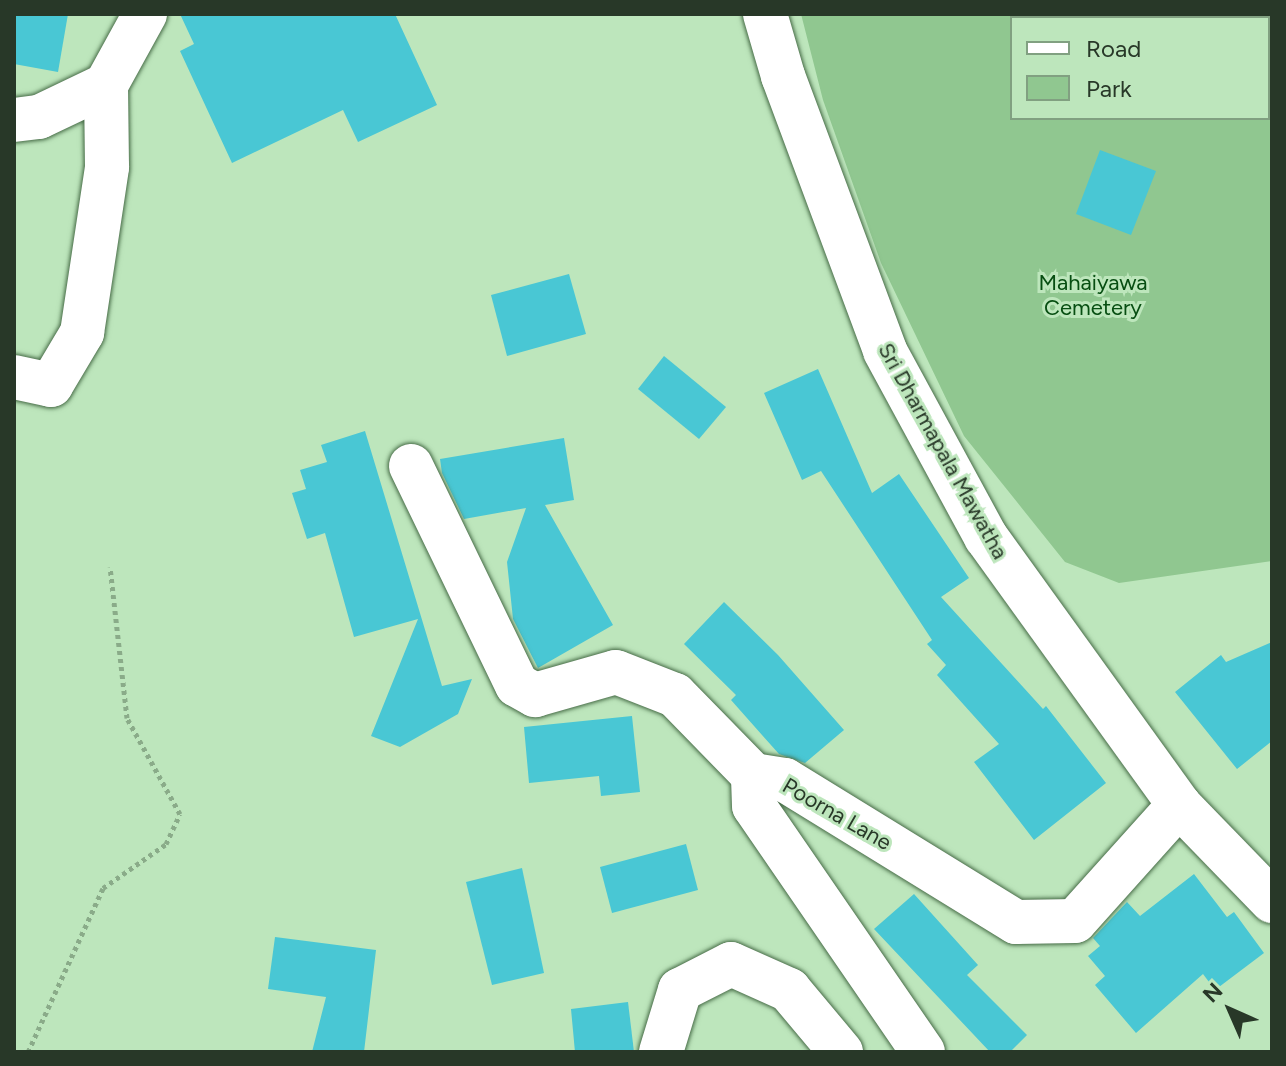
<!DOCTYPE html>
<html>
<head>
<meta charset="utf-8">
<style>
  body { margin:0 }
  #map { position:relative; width:1286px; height:1066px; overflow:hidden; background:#bde6bc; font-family:Figtree,sans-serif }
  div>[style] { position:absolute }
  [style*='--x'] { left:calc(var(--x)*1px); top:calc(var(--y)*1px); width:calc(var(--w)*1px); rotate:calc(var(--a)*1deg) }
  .green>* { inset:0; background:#90c790 }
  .building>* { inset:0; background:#49c7d4 }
  .path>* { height:5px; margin-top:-2.5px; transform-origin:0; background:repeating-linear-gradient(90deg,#8aab89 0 4px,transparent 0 8px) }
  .roads { filter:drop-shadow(0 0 2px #476c47) drop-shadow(0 0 2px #476c47) }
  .minor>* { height:44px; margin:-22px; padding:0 22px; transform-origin:22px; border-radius:22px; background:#fff }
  span { translate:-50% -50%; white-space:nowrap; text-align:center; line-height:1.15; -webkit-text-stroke:6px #bde6bc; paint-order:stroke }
  .park-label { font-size:22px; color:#074e12 }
  .street-label { font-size:22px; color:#283828 }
  .frame { position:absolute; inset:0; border:16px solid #283828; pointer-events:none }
  .legend { position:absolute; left:1010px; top:16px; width:260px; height:104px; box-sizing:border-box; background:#bde6bc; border:2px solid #81a081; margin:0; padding:10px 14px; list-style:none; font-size:24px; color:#283828 }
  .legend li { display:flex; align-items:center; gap:16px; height:40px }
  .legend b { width:40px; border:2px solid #81a081 }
  .north { position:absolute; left:1190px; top:970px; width:80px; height:80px; -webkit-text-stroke:6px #bde6bc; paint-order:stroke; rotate:315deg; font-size:22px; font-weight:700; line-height:32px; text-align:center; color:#283828 }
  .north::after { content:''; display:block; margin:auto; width:28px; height:36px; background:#283828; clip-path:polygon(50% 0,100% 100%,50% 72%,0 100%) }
</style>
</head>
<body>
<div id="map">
  <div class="green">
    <i style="clip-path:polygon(evenodd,801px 14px,1272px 14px,1272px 561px,1119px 583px,1065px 562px,964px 436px,881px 263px,823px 100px,801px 14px,1012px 18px,1268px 18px,1268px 118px,1012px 118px,1012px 18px)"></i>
  </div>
  <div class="building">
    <i style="clip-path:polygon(14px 14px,68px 14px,58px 72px,14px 64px)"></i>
    <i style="clip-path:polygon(180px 14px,395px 14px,437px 105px,358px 142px,343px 110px,232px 163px,180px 51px,194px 44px)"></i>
    <i style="clip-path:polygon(1100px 150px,1156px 171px,1131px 235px,1076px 214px)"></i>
    <i style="clip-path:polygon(569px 274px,586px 334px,507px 356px,491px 295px)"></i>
    <i style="clip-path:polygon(664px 356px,726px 407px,699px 439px,638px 389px)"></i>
    <i style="clip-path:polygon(818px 369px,872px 493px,899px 474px,969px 578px,941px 597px,1043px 709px,1046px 706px,1106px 783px,1034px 840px,974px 762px,999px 744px,937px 675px,946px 665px,927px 644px,932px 640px,821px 471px,802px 480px,764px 393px)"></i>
    <i style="clip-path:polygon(365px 431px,442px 686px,472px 679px,458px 714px,400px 747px,371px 736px,418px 619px,354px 637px,325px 533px,307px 539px,292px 493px,306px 489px,300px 470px,327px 462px,321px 445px)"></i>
    <i style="clip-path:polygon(564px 438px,574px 500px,545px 505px,613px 625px,538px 668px,513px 619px,507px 562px,526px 508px,464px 519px,442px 473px,440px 459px)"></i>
    <i style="clip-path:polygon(724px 602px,778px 655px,844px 730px,805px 763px,779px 754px,731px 700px,736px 695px,684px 644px)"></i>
    <i style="clip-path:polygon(1272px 642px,1272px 741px,1237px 769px,1175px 692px,1221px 655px,1226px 662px)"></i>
    <i style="clip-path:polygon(632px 716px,640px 792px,601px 796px,599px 776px,529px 783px,524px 727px)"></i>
    <i style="clip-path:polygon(686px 844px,698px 890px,612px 913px,600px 867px)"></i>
    <i style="clip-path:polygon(522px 868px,544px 973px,492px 985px,466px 882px)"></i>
    <i style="clip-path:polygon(1194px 874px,1227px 917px,1234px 912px,1264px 953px,1215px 990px,1203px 974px,1136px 1033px,1095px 985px,1105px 976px,1088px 956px,1100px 946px,1093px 938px,1127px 902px,1140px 916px)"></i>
    <i style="clip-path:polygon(914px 894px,978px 965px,967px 975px,1027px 1035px,1010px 1052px,990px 1052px,874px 929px)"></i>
    <i style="clip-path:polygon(275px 937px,376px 950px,364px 1052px,312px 1052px,326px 997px,268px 989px)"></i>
    <i style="clip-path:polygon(628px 1002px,634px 1052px,575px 1052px,571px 1009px)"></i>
  </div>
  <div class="path">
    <i style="--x:28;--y:1052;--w:180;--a:-65.4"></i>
    <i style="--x:103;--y:888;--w:77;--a:-34.9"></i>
    <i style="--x:166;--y:844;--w:33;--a:-65"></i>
    <i style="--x:180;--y:814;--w:110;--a:-118.9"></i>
    <i style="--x:127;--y:718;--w:152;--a:-96.4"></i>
  </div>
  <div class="roads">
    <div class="minor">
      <i style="--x:765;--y:14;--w:65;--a:73.8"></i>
      <i style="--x:783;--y:76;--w:293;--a:69.6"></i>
      <i style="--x:885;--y:351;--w:212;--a:61.5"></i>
      <i style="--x:986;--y:537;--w:330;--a:54.2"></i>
      <i style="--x:1179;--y:805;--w:134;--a:45.9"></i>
      <i style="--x:14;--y:120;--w:25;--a:-7"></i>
      <i style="--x:39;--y:117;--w:74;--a:-25.5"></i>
      <i style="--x:106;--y:85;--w:81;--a:-61.2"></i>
      <i style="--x:14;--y:377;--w:38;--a:12"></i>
      <i style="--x:51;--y:385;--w:61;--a:-59.2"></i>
      <i style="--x:82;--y:333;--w:168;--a:-81.4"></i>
      <i style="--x:107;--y:167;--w:82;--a:-90.7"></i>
      <i style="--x:411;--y:466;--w:243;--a:64.2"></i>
      <i style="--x:517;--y:685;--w:21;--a:29"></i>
      <i style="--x:535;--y:695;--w:84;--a:-15.9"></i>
      <i style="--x:616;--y:672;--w:63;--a:21.3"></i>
      <i style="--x:675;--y:695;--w:112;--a:45.7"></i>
      <i style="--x:661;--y:1052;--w:65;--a:-73"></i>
      <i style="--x:680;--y:990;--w:57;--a:-27"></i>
      <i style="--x:731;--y:964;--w:64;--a:24.1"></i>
      <i style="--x:789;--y:990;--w:81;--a:50"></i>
      <i style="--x:923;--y:1052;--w:298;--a:-124.5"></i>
      <i style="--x:754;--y:806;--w:31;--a:-92"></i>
      <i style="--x:753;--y:775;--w:32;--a:9"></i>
      <i style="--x:785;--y:780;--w:271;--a:31.6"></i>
      <i style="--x:1016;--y:922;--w:59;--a:-1"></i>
      <i style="--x:1075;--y:921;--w:156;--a:-48.1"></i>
    </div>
  </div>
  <div class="park-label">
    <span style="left:1093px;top:295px">Mahaiyawa<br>Cemetery</span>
  </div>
  <div class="street-label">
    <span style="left:943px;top:451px;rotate:61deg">Sri Dharmapala Mawatha</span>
    <span style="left:837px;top:814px;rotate:30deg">Poorna Lane</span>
  </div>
  <div class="frame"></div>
  <ul class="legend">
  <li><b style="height:10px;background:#fff"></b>Road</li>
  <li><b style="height:22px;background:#90c790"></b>Park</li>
  </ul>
  <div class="north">N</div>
</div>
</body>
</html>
